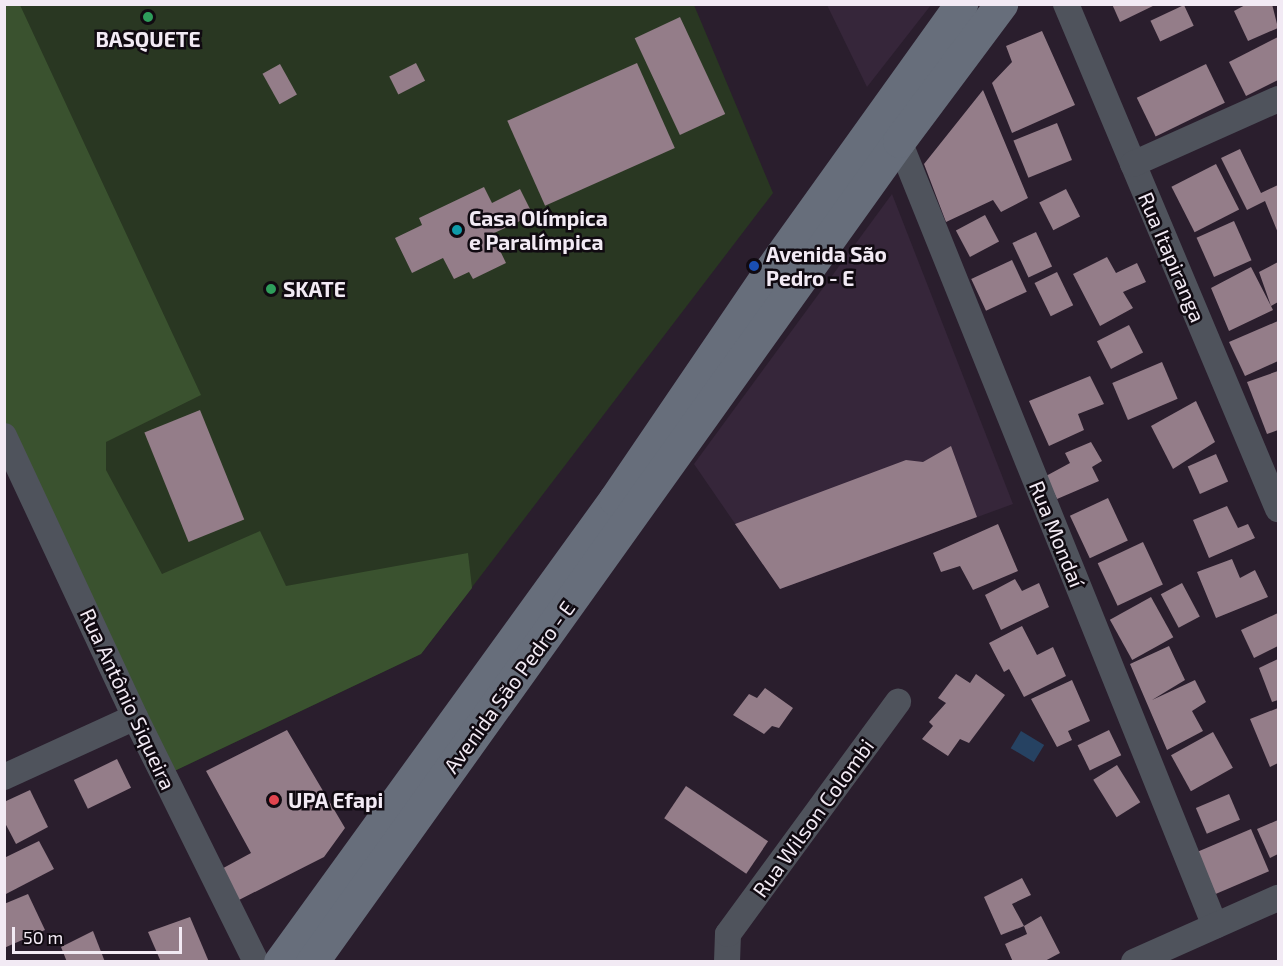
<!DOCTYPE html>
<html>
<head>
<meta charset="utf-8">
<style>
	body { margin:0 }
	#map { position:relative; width:1283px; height:966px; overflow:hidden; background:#2a1e2d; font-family:"Exo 2",sans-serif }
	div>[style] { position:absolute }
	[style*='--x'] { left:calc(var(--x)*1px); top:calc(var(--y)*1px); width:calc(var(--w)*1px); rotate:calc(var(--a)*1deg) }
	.built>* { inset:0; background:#36263a }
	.green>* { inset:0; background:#293722 }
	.forest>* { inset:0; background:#3a522f }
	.water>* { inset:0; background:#264262; transform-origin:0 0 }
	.building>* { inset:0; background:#947d89; transform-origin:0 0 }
	.street>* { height:26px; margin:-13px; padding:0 13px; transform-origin:13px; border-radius:13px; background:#4f535c }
	.secondary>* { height:33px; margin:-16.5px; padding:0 16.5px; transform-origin:16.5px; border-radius:16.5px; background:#676e7b }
	.dots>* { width:16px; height:16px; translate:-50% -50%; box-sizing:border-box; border:3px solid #100a11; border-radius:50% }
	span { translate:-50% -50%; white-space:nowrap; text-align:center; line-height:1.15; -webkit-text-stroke:5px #100a11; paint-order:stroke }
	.poi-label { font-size:21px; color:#f2eaf4; font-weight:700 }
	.left { translate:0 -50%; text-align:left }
	.street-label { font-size:21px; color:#f2eaf4 }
	.frame { position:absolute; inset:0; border:6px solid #f2eaf4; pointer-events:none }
	.scale { position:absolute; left:12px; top:927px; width:170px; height:27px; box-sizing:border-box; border:3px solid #f2eaf4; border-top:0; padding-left:8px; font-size:18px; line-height:21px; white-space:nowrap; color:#f2eaf4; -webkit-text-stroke:4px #100a11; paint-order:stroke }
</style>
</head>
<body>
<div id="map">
	<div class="built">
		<i style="clip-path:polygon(827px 5px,931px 5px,867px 87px)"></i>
		<i style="clip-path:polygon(892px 194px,1013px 504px,780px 589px,694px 464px)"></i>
	</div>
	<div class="green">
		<i style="clip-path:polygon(4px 5px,694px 5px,773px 193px,421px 654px,168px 774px)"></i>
	</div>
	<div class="forest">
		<i style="clip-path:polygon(4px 5px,20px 5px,201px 395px,106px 442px,106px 470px,162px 574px,260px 531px,286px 586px,468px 553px,472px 588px,421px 654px,168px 774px,5px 425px)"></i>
	</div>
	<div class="water">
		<i style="left:1021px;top:731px;width:27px;height:20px;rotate:31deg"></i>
	</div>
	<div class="building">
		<i style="clip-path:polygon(1112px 4px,1157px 4px,1120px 22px)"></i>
		<i style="clip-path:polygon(1247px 4px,1272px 4px,1278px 28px,1248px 41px,1234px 11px)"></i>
		<i style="left:1184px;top:5px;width:23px;height:37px;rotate:65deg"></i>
		<i style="left:680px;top:17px;width:107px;height:50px;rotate:65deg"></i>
		<i style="clip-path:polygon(1042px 31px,1075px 105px,1012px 133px,992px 83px,1012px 62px,1006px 46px)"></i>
		<i style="clip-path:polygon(1278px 37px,1278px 80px,1246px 96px,1229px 62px)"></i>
		<i style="left:416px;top:63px;width:20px;height:30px;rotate:63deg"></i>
		<i style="left:637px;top:63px;width:93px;height:142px;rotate:66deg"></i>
		<i style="left:280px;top:64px;width:35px;height:20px;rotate:61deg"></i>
		<i style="left:1206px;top:64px;width:43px;height:77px;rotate:64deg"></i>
		<i style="clip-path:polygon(983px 90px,1028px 198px,1001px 212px,993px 200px,946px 222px,924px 164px)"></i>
		<i style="left:1057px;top:123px;width:40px;height:47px;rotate:68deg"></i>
		<i style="clip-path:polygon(1240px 149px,1261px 193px,1278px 185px,1278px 233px,1265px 201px,1247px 210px,1221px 158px)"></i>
		<i style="left:1216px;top:164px;width:51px;height:50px;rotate:63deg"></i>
		<i style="clip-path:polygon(484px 187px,492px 203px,520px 189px,533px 215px,492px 234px,506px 263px,473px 279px,469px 272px,454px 279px,443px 258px,412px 273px,395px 238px,422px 225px,419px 218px)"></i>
		<i style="left:1066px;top:189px;width:31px;height:30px;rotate:63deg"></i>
		<i style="left:985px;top:215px;width:30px;height:33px;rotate:62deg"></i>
		<i style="left:1234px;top:221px;width:43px;height:41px;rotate:66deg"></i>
		<i style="left:1036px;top:232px;width:38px;height:26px;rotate:65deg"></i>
		<i style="clip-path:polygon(1107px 257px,1116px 273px,1137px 263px,1146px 282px,1123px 292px,1133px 308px,1100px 326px,1073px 274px)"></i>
		<i style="left:1012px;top:260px;width:35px;height:45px;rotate:65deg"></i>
		<i style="clip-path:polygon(1278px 262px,1278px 302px,1271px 306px,1273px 310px,1229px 331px,1211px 288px,1251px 267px,1271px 306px,1259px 272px)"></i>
		<i style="left:1057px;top:272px;width:37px;height:25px;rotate:64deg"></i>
		<i style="clip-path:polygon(1278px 321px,1278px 361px,1245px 376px,1229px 342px)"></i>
		<i style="left:1129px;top:325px;width:31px;height:36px;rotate:63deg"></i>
		<i style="left:1162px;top:362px;width:40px;height:54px;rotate:67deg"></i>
		<i style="clip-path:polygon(1278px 371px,1278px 430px,1267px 434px,1247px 382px)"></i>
		<i style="clip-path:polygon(1090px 376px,1104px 404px,1078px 414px,1084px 430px,1049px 446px,1029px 401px)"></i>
		<i style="clip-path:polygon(1196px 401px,1215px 442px,1173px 469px,1151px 426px)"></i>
		<i style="left:200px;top:410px;width:118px;height:60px;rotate:68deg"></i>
		<i style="clip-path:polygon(1091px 442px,1102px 461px,1092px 467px,1099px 481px,1057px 499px,1046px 476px,1070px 463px,1065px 453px)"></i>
		<i style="clip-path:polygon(951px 446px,977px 517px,780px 589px,735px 524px,906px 460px,923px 462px)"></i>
		<i style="left:1216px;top:454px;width:30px;height:31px;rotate:66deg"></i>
		<i style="left:1108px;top:498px;width:47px;height:42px;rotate:65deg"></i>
		<i style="clip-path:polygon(1227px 506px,1238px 528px,1248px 524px,1255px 538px,1209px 558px,1193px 520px)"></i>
		<i style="clip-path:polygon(998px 524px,1018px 571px,973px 590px,960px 566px,941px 572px,933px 553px)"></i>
		<i style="left:1143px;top:542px;width:47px;height:50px;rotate:65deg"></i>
		<i style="clip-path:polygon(1232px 559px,1240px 578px,1255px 570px,1268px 597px,1216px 618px,1197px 572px)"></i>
		<i style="clip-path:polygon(1015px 579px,1022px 591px,1039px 583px,1049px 607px,1001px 630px,985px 595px)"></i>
		<i style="left:1182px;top:583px;width:38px;height:24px;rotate:62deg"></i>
		<i style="left:1151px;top:597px;width:46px;height:47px;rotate:61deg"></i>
		<i style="clip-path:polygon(1278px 613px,1278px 646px,1254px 658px,1241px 630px)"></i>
		<i style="clip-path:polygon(1022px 626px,1037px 655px,1053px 647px,1066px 676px,1024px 697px,1009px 669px,1004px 672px,989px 643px)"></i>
		<i style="clip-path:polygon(1169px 646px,1185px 680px,1152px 700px,1195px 680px,1206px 702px,1192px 711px,1203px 731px,1167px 750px,1130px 664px)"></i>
		<i style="clip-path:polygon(1278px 659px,1278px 700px,1272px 702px,1259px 668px)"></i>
		<i style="clip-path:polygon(956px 674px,970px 683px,976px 674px,1005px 695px,969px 743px,960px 739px,948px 756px,922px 739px,933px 726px,929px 722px,946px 703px,938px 698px)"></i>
		<i style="clip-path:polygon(1072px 680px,1090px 721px,1068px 731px,1072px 740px,1057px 747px,1031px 699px)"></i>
		<i style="clip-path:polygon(765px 688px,793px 708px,779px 728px,772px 726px,764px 734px,733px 715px,749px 694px,757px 698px)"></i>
		<i style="clip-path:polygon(1278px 708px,1278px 763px,1270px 767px,1250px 719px)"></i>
		<i style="clip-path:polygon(287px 730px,345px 828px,324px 857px,233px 903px,216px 872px,251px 853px,206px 771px)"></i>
		<i style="left:1109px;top:730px;width:28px;height:35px;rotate:64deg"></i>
		<i style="left:1213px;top:732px;width:41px;height:48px;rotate:61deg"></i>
		<i style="left:117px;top:759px;width:32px;height:48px;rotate:64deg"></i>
		<i style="left:1117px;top:765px;width:44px;height:28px;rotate:58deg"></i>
		<i style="left:686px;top:786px;width:99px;height:39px;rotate:34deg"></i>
		<i style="clip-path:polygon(30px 790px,48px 827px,16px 844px,4px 821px,4px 802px)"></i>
		<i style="left:1229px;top:794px;width:28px;height:36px;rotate:67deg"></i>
		<i style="clip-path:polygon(1278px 820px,1278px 854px,1270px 858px,1257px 829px)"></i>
		<i style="left:1251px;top:829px;width:46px;height:58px;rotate:67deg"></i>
		<i style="clip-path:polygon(39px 841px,54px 869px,4px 895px,4px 858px)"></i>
		<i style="clip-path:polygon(1022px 878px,1031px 895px,1012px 904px,1024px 926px,1001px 935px,984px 897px)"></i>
		<i style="clip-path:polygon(28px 894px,45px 930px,4px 948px,4px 904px)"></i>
		<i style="clip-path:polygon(1041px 916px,1060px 953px,1043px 962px,1013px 962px,1005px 944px,1027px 934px,1024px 926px)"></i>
		<i style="clip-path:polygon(190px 917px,209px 962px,161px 962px,148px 932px)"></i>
		<i style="clip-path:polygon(93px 931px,105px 962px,67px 962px,61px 947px)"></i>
	</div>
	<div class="street">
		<i style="--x:1066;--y:4;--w:548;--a:67.23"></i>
		<i style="--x:899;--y:141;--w:846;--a:68.07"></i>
		<i style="--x:1133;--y:164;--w:159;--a:-24.1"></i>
		<i style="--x:4;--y:436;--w:310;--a:65"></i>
		<i style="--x:135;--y:717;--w:273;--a:63.7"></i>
		<i style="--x:4;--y:777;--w:144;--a:-24.6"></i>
		<i style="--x:727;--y:962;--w:28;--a:-88"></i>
		<i style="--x:728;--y:934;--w:288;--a:-53.8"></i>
		<i style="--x:1134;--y:962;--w:158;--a:-24"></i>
	</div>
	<div class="secondary">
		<i style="--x:280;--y:962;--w:571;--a:-54.11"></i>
		<i style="--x:615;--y:499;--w:279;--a:-55.8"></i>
		<i style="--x:772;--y:268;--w:325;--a:-54.4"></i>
		<i style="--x:312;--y:962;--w:1009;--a:-54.44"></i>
		<i style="--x:899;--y:141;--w:171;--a:-53.3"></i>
	</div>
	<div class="dots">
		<i style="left:148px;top:17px;background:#2e9e5b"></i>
		<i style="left:457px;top:230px;background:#0f9aa8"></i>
		<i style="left:754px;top:266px;background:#1a4fb4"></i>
		<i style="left:271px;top:289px;background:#2e9e5b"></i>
		<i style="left:274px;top:800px;background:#e0444e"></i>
	</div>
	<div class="poi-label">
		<span style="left:148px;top:39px">BASQUETE</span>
		<span class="left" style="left:469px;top:230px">Casa Olímpica<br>e Paralímpica</span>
		<span class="left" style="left:766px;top:266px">Avenida São<br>Pedro - E</span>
		<span class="left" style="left:283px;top:289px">SKATE</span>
		<span class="left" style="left:288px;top:800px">UPA Efapi</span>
	</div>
	<div class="street-label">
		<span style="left:1172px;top:257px;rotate:67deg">Rua Itapiranga</span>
		<span style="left:1057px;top:534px;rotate:68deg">Rua Mondaí</span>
		<span style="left:509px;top:687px;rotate:-54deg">Avenida São Pedro - E</span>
		<span style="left:128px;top:699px;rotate:65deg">Rua Antônio Siqueira</span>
		<span style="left:813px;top:818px;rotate:-54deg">Rua Wilson Colombi</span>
	</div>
	<div class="frame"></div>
	<div class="scale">50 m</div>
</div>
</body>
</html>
